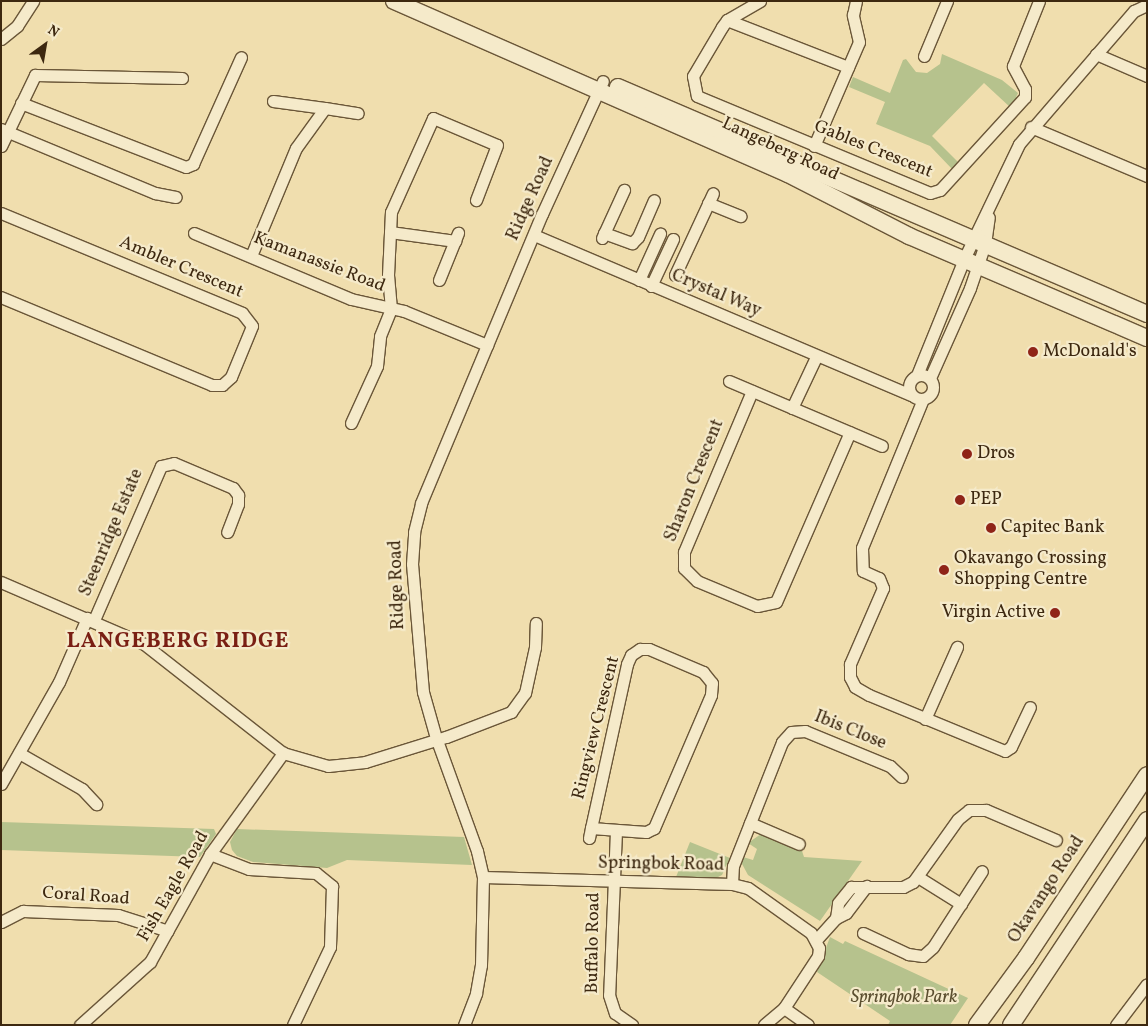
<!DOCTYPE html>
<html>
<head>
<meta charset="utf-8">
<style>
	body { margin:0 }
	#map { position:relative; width:1148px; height:1026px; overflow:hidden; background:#f0deae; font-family:Vollkorn,serif }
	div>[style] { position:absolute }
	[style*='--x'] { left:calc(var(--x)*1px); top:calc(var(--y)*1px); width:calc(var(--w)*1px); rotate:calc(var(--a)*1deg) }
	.green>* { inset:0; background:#b6c28d }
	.roads { filter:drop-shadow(1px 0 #6a5638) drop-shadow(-1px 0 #6a5638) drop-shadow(0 1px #6a5638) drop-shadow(0 -1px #6a5638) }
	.minor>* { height:11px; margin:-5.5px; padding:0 5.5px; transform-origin:5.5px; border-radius:5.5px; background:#f5eaca }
	.minor>.ring { margin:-5.5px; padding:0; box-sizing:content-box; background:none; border:11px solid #f5eaca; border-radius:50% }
	.secondary>* { height:16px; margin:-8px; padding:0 8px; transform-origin:8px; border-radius:8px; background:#f5eaca }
	.dots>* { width:14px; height:14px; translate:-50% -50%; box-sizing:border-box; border:2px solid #f5eaca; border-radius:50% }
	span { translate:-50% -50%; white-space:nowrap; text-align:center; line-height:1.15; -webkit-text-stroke:4.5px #f5eaca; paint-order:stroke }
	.street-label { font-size:18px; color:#3d2810 }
	.poi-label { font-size:18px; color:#3d2810 }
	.left { translate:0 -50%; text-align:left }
	.right { translate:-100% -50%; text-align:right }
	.park-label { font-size:18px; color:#5b4e2f; font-style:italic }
	.district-label { font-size:22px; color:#7a1f14; font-weight:700; letter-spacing:1px }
	.frame { position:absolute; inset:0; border:2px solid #3d2810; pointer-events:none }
	.north { position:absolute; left:20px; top:20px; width:50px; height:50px; -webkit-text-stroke:4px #f5eaca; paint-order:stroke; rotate:32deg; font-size:14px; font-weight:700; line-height:20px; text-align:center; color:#3d2810 }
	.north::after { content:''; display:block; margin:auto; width:18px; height:22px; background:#3d2810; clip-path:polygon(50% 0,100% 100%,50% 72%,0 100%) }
</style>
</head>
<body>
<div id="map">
	<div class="green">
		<i style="clip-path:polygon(942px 54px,1002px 80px,1018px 93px,1016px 97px,1019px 99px,1011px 108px,984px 83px,932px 136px,959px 163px,953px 170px,930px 146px,876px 124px,885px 102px,849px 87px,853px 77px,890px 93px,903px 60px,906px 59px,916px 72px,927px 73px,940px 64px)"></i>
		<i style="clip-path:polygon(1px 822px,214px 829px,216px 834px,200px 857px,1px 850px)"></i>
		<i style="clip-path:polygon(237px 829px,464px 837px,472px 865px,347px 860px,327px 868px,253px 862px,237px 856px,232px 850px,230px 842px)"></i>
		<i style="clip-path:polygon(761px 834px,802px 851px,804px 857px,862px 861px,820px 921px,748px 875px,741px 862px,743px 857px,753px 860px,757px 849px,748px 843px)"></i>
		<i style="clip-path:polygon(690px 842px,730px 858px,722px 875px,716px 878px,676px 877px)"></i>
		<i style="clip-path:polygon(830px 937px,843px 944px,845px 941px,968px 998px,950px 1025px,888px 1025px,890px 1021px,817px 972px)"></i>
	</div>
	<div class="roads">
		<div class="minor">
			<i style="--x:760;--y:1;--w:38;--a:150"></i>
			<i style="--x:727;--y:20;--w:9;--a:126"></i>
			<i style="--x:722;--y:27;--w:57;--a:120.6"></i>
			<i style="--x:693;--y:76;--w:20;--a:79"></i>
			<i style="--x:697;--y:96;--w:252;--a:22.6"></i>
			<i style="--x:930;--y:193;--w:10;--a:-17"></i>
			<i style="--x:940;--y:190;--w:126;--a:-47.6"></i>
			<i style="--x:1025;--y:97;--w:8;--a:-90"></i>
			<i style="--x:1025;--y:89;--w:26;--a:-118"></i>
			<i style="--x:1013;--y:66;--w:70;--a:-68.2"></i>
			<i style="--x:727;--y:20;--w:130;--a:21.2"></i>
			<i style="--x:1;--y:39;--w:21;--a:-39"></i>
			<i style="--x:17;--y:26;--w:30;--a:-57"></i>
			<i style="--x:1096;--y:54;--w:56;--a:23.3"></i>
			<i style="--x:924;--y:56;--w:60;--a:-67.3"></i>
			<i style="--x:273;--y:101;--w:52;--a:7.7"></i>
			<i style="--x:21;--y:103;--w:177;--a:21.2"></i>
			<i style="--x:186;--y:167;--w:8;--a:-23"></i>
			<i style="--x:193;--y:164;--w:117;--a:-65.8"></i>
			<i style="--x:1031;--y:127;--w:126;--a:22.9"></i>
			<i style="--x:1;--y:129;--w:167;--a:22.6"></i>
			<i style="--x:155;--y:193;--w:21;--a:11"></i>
			<i style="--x:1;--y:146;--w:79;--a:-64.4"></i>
			<i style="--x:35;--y:75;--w:147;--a:1.2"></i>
			<i style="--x:814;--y:146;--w:113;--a:-66.6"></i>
			<i style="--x:859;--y:42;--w:28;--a:-103"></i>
			<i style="--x:853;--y:15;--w:14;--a:-78"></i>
			<i style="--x:708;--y:203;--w:35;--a:22"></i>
			<i style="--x:1;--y:213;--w:261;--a:22.5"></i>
			<i style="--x:242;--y:313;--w:16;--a:52"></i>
			<i style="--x:252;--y:326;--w:55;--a:112.4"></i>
			<i style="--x:231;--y:377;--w:12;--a:138"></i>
			<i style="--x:222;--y:385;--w:10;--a:180"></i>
			<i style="--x:212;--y:385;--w:229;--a:-157.4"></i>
			<i style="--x:390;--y:232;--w:66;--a:7.9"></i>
			<i style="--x:194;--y:233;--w:170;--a:22.8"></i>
			<i style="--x:351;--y:299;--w:54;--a:12.8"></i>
			<i style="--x:404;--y:311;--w:90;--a:22.3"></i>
			<i style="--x:604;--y:233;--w:30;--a:20"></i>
			<i style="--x:632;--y:243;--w:8;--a:-45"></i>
			<i style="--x:638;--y:237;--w:40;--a:-66.6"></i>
			<i style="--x:534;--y:235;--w:410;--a:23"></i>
			<i style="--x:602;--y:238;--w:53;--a:-65.4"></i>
			<i style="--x:251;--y:256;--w:117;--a:-67.4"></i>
			<i style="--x:296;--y:148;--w:49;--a:-54.1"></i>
			<i style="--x:325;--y:108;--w:33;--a:9"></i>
			<i style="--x:675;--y:275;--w:90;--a:-65.1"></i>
			<i style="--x:439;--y:280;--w:51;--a:-68"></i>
			<i style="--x:639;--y:280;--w:51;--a:-65.5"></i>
			<i style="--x:651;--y:286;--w:52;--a:-64.9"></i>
			<i class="ring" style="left:909px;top:375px;width:13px;height:13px"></i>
			<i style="--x:917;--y:375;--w:125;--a:-67.9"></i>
			<i style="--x:964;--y:259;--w:127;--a:-64.4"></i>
			<i style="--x:1019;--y:144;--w:176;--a:-49.2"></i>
			<i style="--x:1134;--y:11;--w:14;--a:-25"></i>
			<i style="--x:930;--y:378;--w:98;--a:-66"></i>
			<i style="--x:970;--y:288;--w:46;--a:-71.2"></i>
			<i style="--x:985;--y:244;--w:27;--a:-82"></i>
			<i style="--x:729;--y:381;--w:166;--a:23"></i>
			<i style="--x:752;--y:391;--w:175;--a:112.9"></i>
			<i style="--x:684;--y:552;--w:16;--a:90"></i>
			<i style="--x:684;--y:568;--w:18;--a:45"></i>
			<i style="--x:697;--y:581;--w:65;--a:22.6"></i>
			<i style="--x:757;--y:606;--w:19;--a:-12"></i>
			<i style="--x:776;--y:602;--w:185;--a:-66.5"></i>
			<i style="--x:923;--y:399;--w:161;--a:112.3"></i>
			<i style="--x:862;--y:548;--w:23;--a:88"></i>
			<i style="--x:863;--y:571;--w:17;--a:24"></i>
			<i style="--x:879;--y:578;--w:11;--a:68"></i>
			<i style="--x:883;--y:588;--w:83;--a:113.5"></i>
			<i style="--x:850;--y:664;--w:13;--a:90"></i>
			<i style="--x:850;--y:677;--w:11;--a:63"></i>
			<i style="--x:855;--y:687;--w:16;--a:30"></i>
			<i style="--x:869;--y:695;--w:147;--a:22.4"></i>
			<i style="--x:1005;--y:751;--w:7;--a:-34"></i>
			<i style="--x:1011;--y:747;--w:44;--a:-64.6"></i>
			<i style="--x:792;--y:408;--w:56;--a:-64.8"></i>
			<i style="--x:351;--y:423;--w:63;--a:-65.5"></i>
			<i style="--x:377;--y:366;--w:30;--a:-84"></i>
			<i style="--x:380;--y:336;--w:29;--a:-68"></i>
			<i style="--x:391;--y:309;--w:34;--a:-95"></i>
			<i style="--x:388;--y:275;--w:63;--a:-87.3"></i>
			<i style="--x:391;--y:212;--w:103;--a:-65.9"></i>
			<i style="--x:433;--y:118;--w:69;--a:22.9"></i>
			<i style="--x:497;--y:145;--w:59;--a:110.9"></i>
			<i style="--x:1;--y:582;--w:156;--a:23.4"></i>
			<i style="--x:144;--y:644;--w:177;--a:38.1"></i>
			<i style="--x:283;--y:753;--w:47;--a:16.1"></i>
			<i style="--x:328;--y:766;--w:37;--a:-6"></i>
			<i style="--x:365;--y:762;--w:85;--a:-17.2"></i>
			<i style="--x:446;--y:737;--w:70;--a:-21"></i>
			<i style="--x:511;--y:712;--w:24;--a:-54"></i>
			<i style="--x:525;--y:693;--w:47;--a:-77.7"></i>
			<i style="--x:535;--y:647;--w:24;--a:-88"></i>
			<i style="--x:94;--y:620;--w:168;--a:-66.5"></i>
			<i style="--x:161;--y:466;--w:13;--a:-13"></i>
			<i style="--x:174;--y:463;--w:64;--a:23"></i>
			<i style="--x:233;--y:488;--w:9;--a:54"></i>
			<i style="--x:238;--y:495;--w:9;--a:90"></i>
			<i style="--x:238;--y:504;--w:30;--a:111"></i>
			<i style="--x:925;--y:719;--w:79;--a:-66"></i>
			<i style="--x:19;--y:753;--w:73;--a:29.7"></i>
			<i style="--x:82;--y:789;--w:21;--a:47"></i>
			<i style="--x:1;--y:784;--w:117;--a:-60.4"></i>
			<i style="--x:59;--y:682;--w:70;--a:-66.4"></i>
			<i style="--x:750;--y:823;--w:53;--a:23.2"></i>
			<i style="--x:616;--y:831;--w:164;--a:92.4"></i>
			<i style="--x:609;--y:995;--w:19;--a:72"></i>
			<i style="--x:615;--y:1013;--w:21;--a:35"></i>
			<i style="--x:589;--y:838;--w:10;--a:-79"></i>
			<i style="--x:591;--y:828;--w:168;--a:-77.6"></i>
			<i style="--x:627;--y:664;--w:10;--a:-66"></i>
			<i style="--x:631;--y:655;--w:11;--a:-34"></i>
			<i style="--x:640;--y:649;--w:9;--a:0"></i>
			<i style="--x:649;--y:649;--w:59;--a:23.1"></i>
			<i style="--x:703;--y:672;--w:14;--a:51"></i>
			<i style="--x:712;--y:683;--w:12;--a:95"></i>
			<i style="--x:711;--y:695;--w:145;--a:113.2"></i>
			<i style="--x:654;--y:828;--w:9;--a:153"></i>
			<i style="--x:646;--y:832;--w:55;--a:-175.8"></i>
			<i style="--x:210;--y:854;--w:42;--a:21"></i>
			<i style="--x:249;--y:869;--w:67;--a:3.4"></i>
			<i style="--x:316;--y:873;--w:21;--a:39"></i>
			<i style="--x:332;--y:886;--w:61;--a:91.9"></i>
			<i style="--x:330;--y:947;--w:86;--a:115.4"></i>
			<i style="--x:483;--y:877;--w:249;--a:1.6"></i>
			<i style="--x:732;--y:884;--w:16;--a:14"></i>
			<i style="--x:748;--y:888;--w:77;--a:35.5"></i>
			<i style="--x:811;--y:933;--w:17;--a:62"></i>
			<i style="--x:819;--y:948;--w:8;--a:97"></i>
			<i style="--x:818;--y:956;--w:62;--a:123.2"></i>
			<i style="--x:784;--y:1008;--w:26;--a:140"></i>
			<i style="--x:918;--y:877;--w:51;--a:32.1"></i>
			<i style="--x:732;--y:884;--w:18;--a:-87"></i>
			<i style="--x:733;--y:866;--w:133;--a:-68.4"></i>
			<i style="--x:782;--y:742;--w:13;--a:-48"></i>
			<i style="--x:791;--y:732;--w:14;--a:-4"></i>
			<i style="--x:805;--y:731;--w:92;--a:22.4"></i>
			<i style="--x:890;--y:766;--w:16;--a:43"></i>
			<i style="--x:836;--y:918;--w:15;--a:-82"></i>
			<i style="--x:838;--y:903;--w:21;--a:-51"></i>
			<i style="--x:851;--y:887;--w:52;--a:0"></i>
			<i style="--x:903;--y:887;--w:11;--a:-27"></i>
			<i style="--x:913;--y:882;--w:77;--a:-54.5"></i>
			<i style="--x:958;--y:819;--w:14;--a:-39"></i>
			<i style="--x:969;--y:810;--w:17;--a:0"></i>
			<i style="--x:986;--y:810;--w:76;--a:23.2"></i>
			<i style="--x:1;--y:922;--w:25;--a:-27"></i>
			<i style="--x:23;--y:911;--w:95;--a:2.4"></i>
			<i style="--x:118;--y:915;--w:52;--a:17.7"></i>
			<i style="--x:863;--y:933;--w:50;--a:25"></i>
			<i style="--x:908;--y:954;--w:15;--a:8"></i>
			<i style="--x:923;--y:956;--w:13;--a:-42"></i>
			<i style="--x:933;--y:947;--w:90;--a:-57.2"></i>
			<i style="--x:816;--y:940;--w:30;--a:-48"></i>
			<i style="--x:836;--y:918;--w:11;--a:-27"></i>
			<i style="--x:846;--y:913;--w:34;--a:-53"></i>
			<i style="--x:784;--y:1008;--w:29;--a:35"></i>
			<i style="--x:80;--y:1025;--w:94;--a:-42"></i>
			<i style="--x:150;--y:962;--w:124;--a:-60.9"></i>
			<i style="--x:210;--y:854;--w:125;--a:-54.1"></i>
			<i style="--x:464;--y:1025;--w:34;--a:-69"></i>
			<i style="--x:476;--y:993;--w:28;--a:-80"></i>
			<i style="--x:481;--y:965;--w:88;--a:-88.7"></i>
			<i style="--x:483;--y:877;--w:27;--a:-103"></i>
			<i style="--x:477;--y:851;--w:120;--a:-109.9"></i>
			<i style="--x:436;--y:738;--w:48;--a:-105.8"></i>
			<i style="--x:423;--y:692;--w:128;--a:-94.9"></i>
			<i style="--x:412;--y:564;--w:32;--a:-86"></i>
			<i style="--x:414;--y:532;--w:30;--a:-76"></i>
			<i style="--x:421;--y:503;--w:313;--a:-67.3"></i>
			<i style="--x:542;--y:214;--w:146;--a:-65.4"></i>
			<i style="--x:1116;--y:1025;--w:51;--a:-52.9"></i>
		</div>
		<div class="secondary">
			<i style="--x:394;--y:1;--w:430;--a:23.7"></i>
			<i style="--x:788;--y:174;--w:136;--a:27.1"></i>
			<i style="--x:909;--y:236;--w:259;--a:23.2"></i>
			<i style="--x:618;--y:87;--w:576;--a:23.22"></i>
			<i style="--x:977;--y:1025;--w:83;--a:-53.8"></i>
			<i style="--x:1026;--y:958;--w:219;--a:-56.5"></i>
			<i style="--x:1011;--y:1025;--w:246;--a:-56.4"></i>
		</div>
	</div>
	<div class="dots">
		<i style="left:1033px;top:352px;background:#8f2418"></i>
		<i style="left:967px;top:454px;background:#8f2418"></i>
		<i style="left:960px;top:500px;background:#8f2418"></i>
		<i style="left:991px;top:528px;background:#8f2418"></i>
		<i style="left:944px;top:570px;background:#8f2418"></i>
		<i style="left:1055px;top:613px;background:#8f2418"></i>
	</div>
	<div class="street-label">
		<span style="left:780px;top:150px;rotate:25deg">Langeberg Road</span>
		<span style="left:873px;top:150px;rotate:22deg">Gables Crescent</span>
		<span style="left:531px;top:199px;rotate:-66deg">Ridge Road</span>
		<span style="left:319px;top:263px;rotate:21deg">Kamanassie Road</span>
		<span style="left:181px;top:268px;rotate:23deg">Ambler Crescent</span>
		<span style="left:716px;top:294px;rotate:23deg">Crystal Way</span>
		<span style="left:695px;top:481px;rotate:-68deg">Sharon Crescent</span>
		<span style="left:112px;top:533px;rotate:-67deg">Steenridge Estate</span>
		<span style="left:398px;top:585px;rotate:-92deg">Ridge Road</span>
		<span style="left:597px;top:728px;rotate:-76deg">Ringview Crescent</span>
		<span style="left:850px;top:731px;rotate:22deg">Ibis Close</span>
		<span style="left:661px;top:865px;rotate:1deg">Springbok Road</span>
		<span style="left:174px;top:887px;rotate:-60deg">Fish Eagle Road</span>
		<span style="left:1047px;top:890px;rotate:-57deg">Okavango Road</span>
		<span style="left:86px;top:897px;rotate:4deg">Coral Road</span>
		<span style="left:594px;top:943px;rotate:-89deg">Buffalo Road</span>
	</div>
	<div class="poi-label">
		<span class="left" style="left:1043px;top:352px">McDonald's</span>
		<span class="left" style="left:977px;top:454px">Dros</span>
		<span class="left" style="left:970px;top:500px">PEP</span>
		<span class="left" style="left:1001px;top:528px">Capitec Bank</span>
		<span class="left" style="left:954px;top:570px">Okavango Crossing<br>Shopping Centre</span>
		<span class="right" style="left:1045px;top:613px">Virgin Active</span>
	</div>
	<div class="park-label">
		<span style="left:904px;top:998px">Springbok Park</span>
	</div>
	<div class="district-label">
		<span style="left:178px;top:642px">LANGEBERG RIDGE</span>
	</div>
	<div class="frame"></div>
	<div class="north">N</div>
</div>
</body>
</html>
